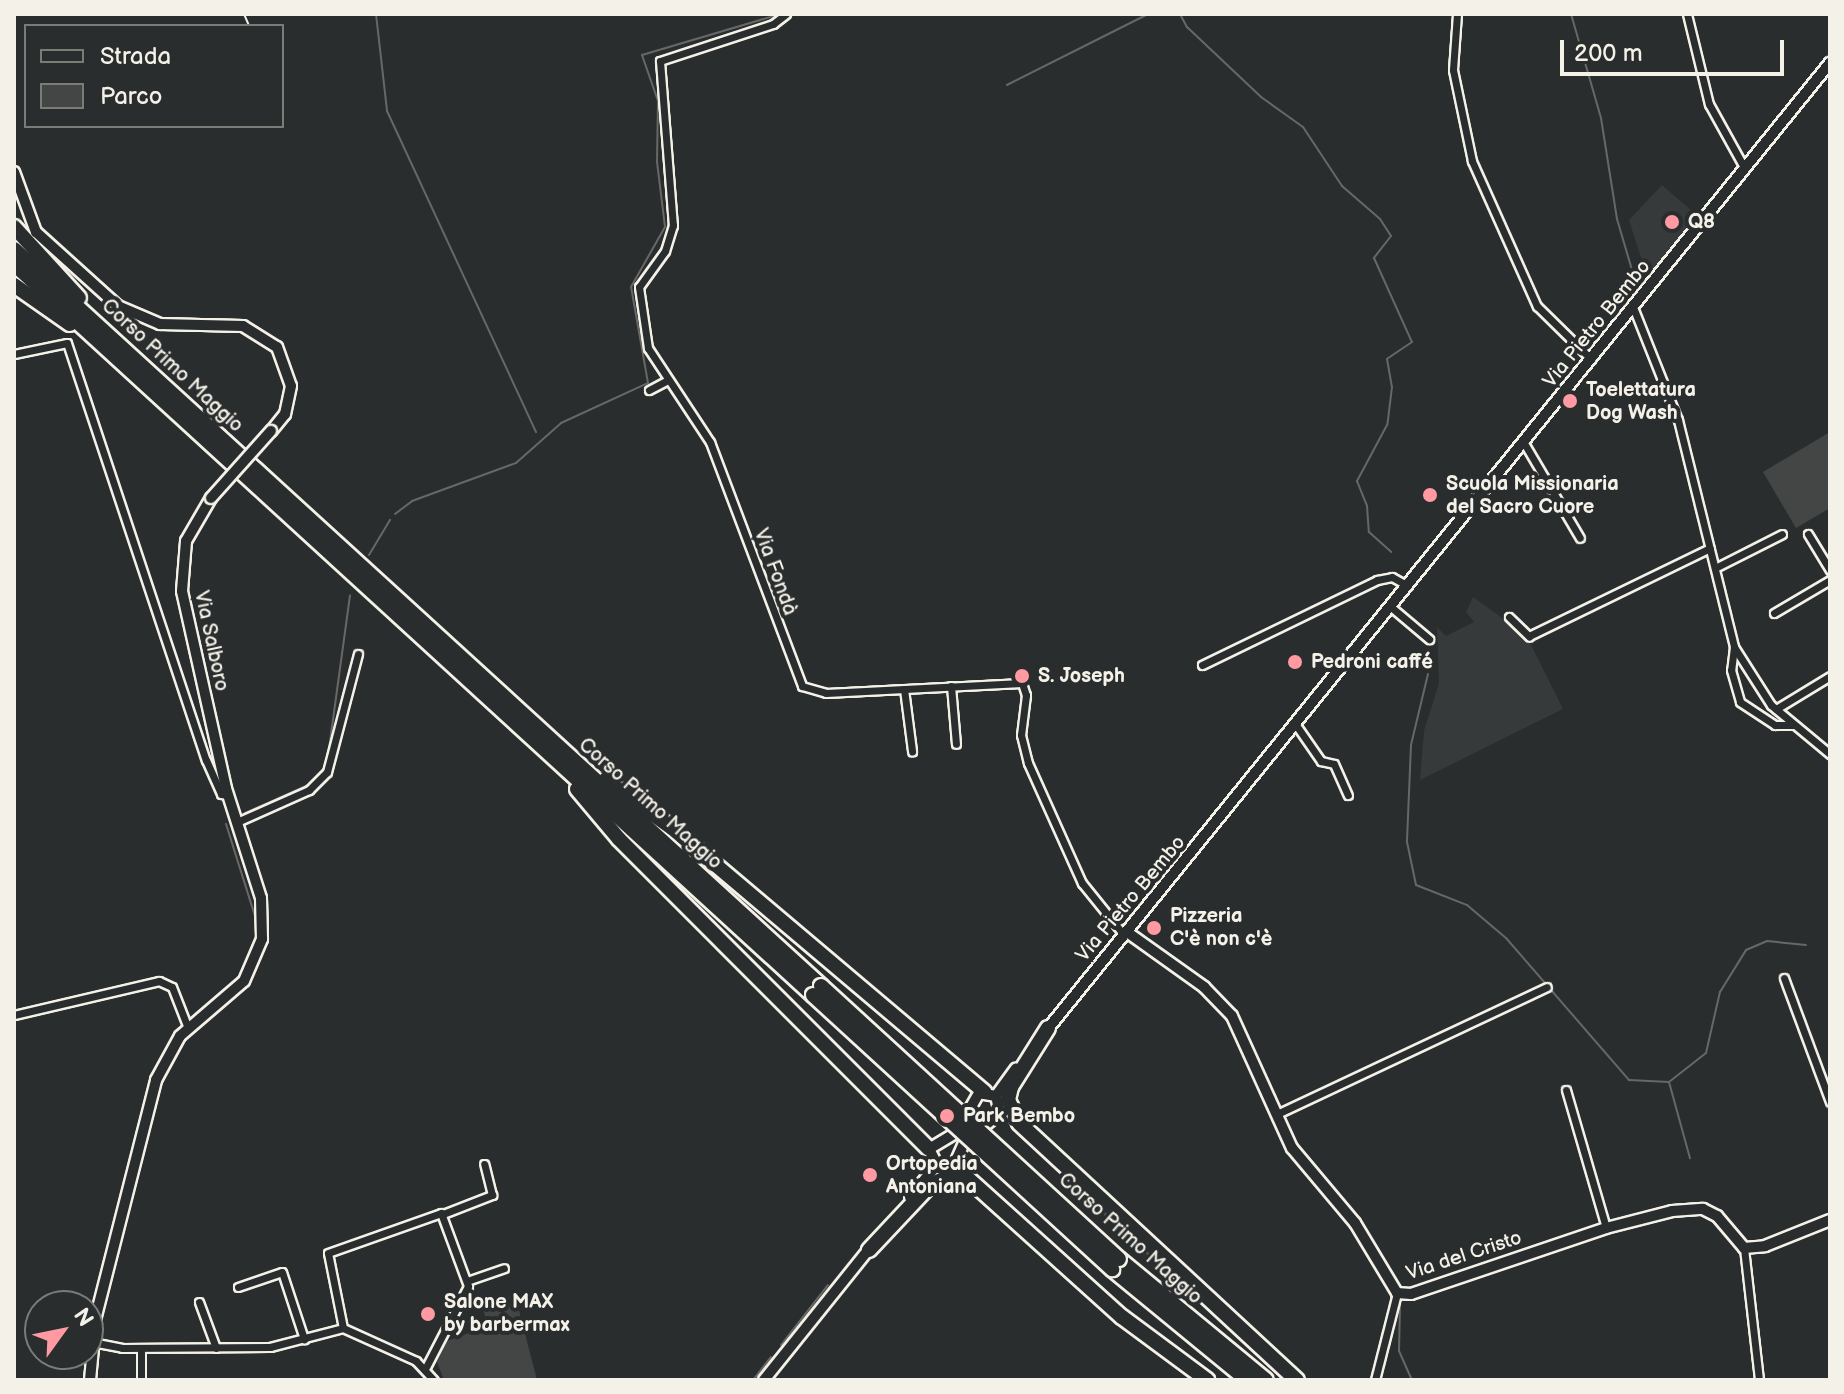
<!DOCTYPE html>
<html>
<head>
<meta charset="utf-8">
<style>
	body { margin:0 }
	#map { position:relative; width:1844px; height:1394px; overflow:hidden; background:#2a2d2e; font-family:"Balsamiq Sans",sans-serif }
	div>[style] { position:absolute }
	[style*='--x'] { left:calc(var(--x)*1px); top:calc(var(--y)*1px); width:calc(var(--w)*1px); rotate:calc(var(--a)*1deg) }
	.built>* { inset:0; background:#373a3a }
	.green>* { inset:0; background:#444645 }
	.stream>* { height:2px; margin:-1px; padding:0 1px; transform-origin:1px; border-radius:1px; background:#676866 }
	.roads { filter:drop-shadow(2px 0 #f4f1e8) drop-shadow(-2px 0 #f4f1e8) drop-shadow(0 2px #f4f1e8) drop-shadow(0 -2px #f4f1e8) }
	.street>* { height:7px; margin:-3.5px; padding:0 3.5px; transform-origin:3.5px; border-radius:3.5px; background:#2a2d2e }
	.secondary>* { height:10px; margin:-5px; padding:0 5px; transform-origin:5px; border-radius:5px; background:#2a2d2e }
	.highway>* { height:14px; margin:-7px; padding:0 7px; transform-origin:7px; border-radius:7px; background:#2a2d2e }
	.tram>* { height:2px; margin:-1px; padding:0 1px; transform-origin:1px; border-radius:1px; background:#f4f1e8 }
	.bridges { filter:drop-shadow(2px 0 #f4f1e8) drop-shadow(-2px 0 #f4f1e8) drop-shadow(0 2px #f4f1e8) drop-shadow(0 -2px #f4f1e8) }
	.secondary-bridge>* { height:10px; margin:-5px; padding:0 5px; transform-origin:5px; border-radius:5px; background:#2a2d2e }
	.highway-bridge>* { height:14px; margin:-7px; padding:0 7px; transform-origin:7px; border-radius:7px; background:#2a2d2e }
	.dots>* { width:22px; height:22px; translate:-50% -50%; box-sizing:border-box; border:4px solid #2a2d2e; border-radius:50% }
	span { translate:-50% -50%; white-space:nowrap; text-align:center; line-height:1.15; -webkit-text-stroke:8px #2a2d2e; paint-order:stroke }
	.poi-label { font-size:20px; color:#f4f1e8; font-weight:700 }
	.left { translate:0 -50%; text-align:left }
	.street-label { font-size:20px; color:#f4f1e8 }
	.frame { position:absolute; inset:0; border:16px solid #f4f1e8; pointer-events:none }
	.legend { position:absolute; left:24px; top:24px; width:260px; height:104px; box-sizing:border-box; background:#2a2d2e; border:2px solid #7b7b78; margin:0; padding:10px 14px; list-style:none; font-size:24px; color:#f4f1e8 }
	.legend li { display:flex; align-items:center; gap:16px; height:40px }
	.legend b { width:40px; border:2px solid #7b7b78 }
	.north { position:absolute; left:24px; top:1290px; width:80px; height:80px; box-sizing:border-box; background:#2a2d2e; border:2px solid #7b7b78; border-radius:50%; rotate:57deg; font-size:22px; font-weight:700; line-height:32px; text-align:center; color:#f4f1e8 }
	.north::after { content:''; display:block; margin:auto; width:28px; height:36px; background:#ff9aa2; clip-path:polygon(50% 0,100% 100%,50% 72%,0 100%) }
	.scale { position:absolute; left:1560px; top:40px; width:224px; height:36px; box-sizing:border-box; border:4px solid #f4f1e8; border-top:0; padding-left:10px; font-size:24px; line-height:28px; white-space:nowrap; color:#f4f1e8; -webkit-text-stroke:6px #2a2d2e; paint-order:stroke }
</style>
</head>
<body>
<div id="map">
	<div class="built">
		<i style="clip-path:polygon(1662px 185px,1698px 216px,1647px 277px,1629px 220px)"></i>
		<i style="clip-path:polygon(1473px 597px,1526px 635px,1563px 709px,1420px 780px,1424px 731px,1439px 683px,1437px 627px,1446px 636px,1474px 622px,1466px 612px)"></i>
	</div>
	<div class="green">
		<i style="clip-path:polygon(1830px 432px,1830px 508px,1796px 528px,1763px 472px)"></i>
		<i style="clip-path:polygon(515px 1295px,537px 1380px,444px 1380px,437px 1362px,447px 1341px,488px 1326px,482px 1306px)"></i>
	</div>
	<div class="stream">
		<i style="--x:376;--y:14;--w:98;--a:83.5"></i>
		<i style="--x:387;--y:111;--w:354;--a:65.1"></i>
		<i style="--x:1180;--y:14;--w:15;--a:62"></i>
		<i style="--x:1187;--y:27;--w:102;--a:43.4"></i>
		<i style="--x:1261;--y:97;--w:52;--a:35.5"></i>
		<i style="--x:1303;--y:127;--w:71;--a:56.5"></i>
		<i style="--x:1342;--y:186;--w:50;--a:41"></i>
		<i style="--x:1380;--y:219;--w:20;--a:57"></i>
		<i style="--x:1391;--y:236;--w:28;--a:128"></i>
		<i style="--x:1374;--y:258;--w:92;--a:65.7"></i>
		<i style="--x:1412;--y:342;--w:30;--a:146"></i>
		<i style="--x:1387;--y:359;--w:28;--a:80"></i>
		<i style="--x:1392;--y:387;--w:38;--a:97"></i>
		<i style="--x:1387;--y:425;--w:64;--a:118.2"></i>
		<i style="--x:1357;--y:481;--w:27;--a:68"></i>
		<i style="--x:1367;--y:506;--w:26;--a:86"></i>
		<i style="--x:1369;--y:532;--w:30;--a:42"></i>
		<i style="--x:1571;--y:14;--w:108;--a:73.9"></i>
		<i style="--x:1601;--y:118;--w:102;--a:81"></i>
		<i style="--x:1617;--y:219;--w:64;--a:73.6"></i>
		<i style="--x:1007;--y:85;--w:158;--a:-26.7"></i>
		<i style="--x:395;--y:514;--w:21;--a:-37"></i>
		<i style="--x:412;--y:501;--w:111;--a:-20.1"></i>
		<i style="--x:516;--y:463;--w:60;--a:-41.6"></i>
		<i style="--x:561;--y:423;--w:96;--a:-24.7"></i>
		<i style="--x:648;--y:383;--w:97;--a:-100"></i>
		<i style="--x:631;--y:287;--w:69;--a:-60.5"></i>
		<i style="--x:665;--y:227;--w:65;--a:-97"></i>
		<i style="--x:657;--y:162;--w:61;--a:-89.1"></i>
		<i style="--x:658;--y:101;--w:49;--a:-109.2"></i>
		<i style="--x:642;--y:55;--w:144;--a:-16.5"></i>
		<i style="--x:369;--y:555;--w:41;--a:-59"></i>
		<i style="--x:1428;--y:674;--w:73;--a:103.5"></i>
		<i style="--x:1411;--y:745;--w:97;--a:92.4"></i>
		<i style="--x:1407;--y:842;--w:44;--a:78.2"></i>
		<i style="--x:1416;--y:885;--w:55;--a:21.4"></i>
		<i style="--x:1467;--y:905;--w:51;--a:40.2"></i>
		<i style="--x:1506;--y:938;--w:188;--a:49.1"></i>
		<i style="--x:1629;--y:1080;--w:40;--a:2.9"></i>
		<i style="--x:1669;--y:1082;--w:79;--a:74.6"></i>
		<i style="--x:328;--y:756;--w:162;--a:-82.2"></i>
		<i style="--x:245;--y:813;--w:71;--a:-24"></i>
		<i style="--x:226;--y:824;--w:100;--a:72.5"></i>
		<i style="--x:1669;--y:1082;--w:47;--a:-38.1"></i>
		<i style="--x:1706;--y:1053;--w:63;--a:-77.1"></i>
		<i style="--x:1720;--y:992;--w:49;--a:-58.2"></i>
		<i style="--x:1746;--y:950;--w:23;--a:-23"></i>
		<i style="--x:1767;--y:941;--w:39;--a:6"></i>
		<i style="--x:1400;--y:1304;--w:47;--a:91.2"></i>
		<i style="--x:1399;--y:1351;--w:32;--a:66"></i>
		<i style="--x:781;--y:1345;--w:76;--a:-51.9"></i>
		<i style="--x:753;--y:1380;--w:29;--a:-52"></i>
	</div>
	<div class="roads">
		<div class="street">
			<i style="--x:786;--y:14;--w:16;--a:142"></i>
			<i style="--x:773;--y:24;--w:119;--a:161.9"></i>
			<i style="--x:660;--y:61;--w:165;--a:85.5"></i>
			<i style="--x:673;--y:225;--w:27;--a:107"></i>
			<i style="--x:665;--y:251;--w:44;--a:125.8"></i>
			<i style="--x:639;--y:287;--w:62;--a:81.6"></i>
			<i style="--x:648;--y:348;--w:113;--a:56.6"></i>
			<i style="--x:710;--y:442;--w:261;--a:69.3"></i>
			<i style="--x:802;--y:686;--w:25;--a:16"></i>
			<i style="--x:826;--y:693;--w:196;--a:-2.9"></i>
			<i style="--x:1022;--y:683;--w:13;--a:72"></i>
			<i style="--x:1026;--y:695;--w:40;--a:97.1"></i>
			<i style="--x:1021;--y:735;--w:29;--a:76"></i>
			<i style="--x:1028;--y:763;--w:132;--a:65.8"></i>
			<i style="--x:1082;--y:883;--w:67;--a:51.1"></i>
			<i style="--x:1457;--y:14;--w:56;--a:94.1"></i>
			<i style="--x:1453;--y:70;--w:93;--a:78.2"></i>
			<i style="--x:1472;--y:161;--w:159;--a:65.9"></i>
			<i style="--x:1537;--y:306;--w:76;--a:44.5"></i>
			<i style="--x:1687;--y:14;--w:93;--a:76.3"></i>
			<i style="--x:1709;--y:104;--w:74;--a:61"></i>
			<i style="--x:1633;--y:307;--w:122;--a:68.3"></i>
			<i style="--x:1678;--y:420;--w:234;--a:76.1"></i>
			<i style="--x:1734;--y:647;--w:69;--a:57.5"></i>
			<i style="--x:1771;--y:705;--w:77;--a:39.7"></i>
			<i style="--x:14;--y:354;--w:54;--a:-11.7"></i>
			<i style="--x:67;--y:343;--w:440;--a:71.6"></i>
			<i style="--x:206;--y:760;--w:37;--a:66"></i>
			<i style="--x:221;--y:794;--w:7;--a:8"></i>
			<i style="--x:649;--y:390;--w:19;--a:-28"></i>
			<i style="--x:1524;--y:443;--w:110;--a:59.5"></i>
			<i style="--x:1808;--y:534;--w:42;--a:58.6"></i>
			<i style="--x:1715;--y:568;--w:75;--a:-26.9"></i>
			<i style="--x:1391;--y:607;--w:50;--a:40.1"></i>
			<i style="--x:1774;--y:613;--w:65;--a:-30.5"></i>
			<i style="--x:1509;--y:617;--w:28;--a:44"></i>
			<i style="--x:1529;--y:636;--w:201;--a:-25.9"></i>
			<i style="--x:1734;--y:647;--w:23;--a:97"></i>
			<i style="--x:1731;--y:670;--w:33;--a:74"></i>
			<i style="--x:1740;--y:702;--w:42;--a:33.3"></i>
			<i style="--x:1775;--y:725;--w:18;--a:0"></i>
			<i style="--x:1202;--y:665;--w:195;--a:-25.9"></i>
			<i style="--x:1377;--y:580;--w:15;--a:-11"></i>
			<i style="--x:1392;--y:577;--w:18;--a:29"></i>
			<i style="--x:951;--y:686;--w:58;--a:85.1"></i>
			<i style="--x:904;--y:689;--w:63;--a:82.6"></i>
			<i style="--x:1776;--y:709;--w:63;--a:-31.4"></i>
			<i style="--x:1296;--y:725;--w:44;--a:55.2"></i>
			<i style="--x:1321;--y:761;--w:13;--a:13"></i>
			<i style="--x:1334;--y:764;--w:34;--a:66"></i>
			<i style="--x:237;--y:822;--w:79;--a:-24"></i>
			<i style="--x:309;--y:790;--w:25;--a:-45"></i>
			<i style="--x:327;--y:772;--w:122;--a:-75.3"></i>
			<i style="--x:1784;--y:978;--w:132;--a:69.6"></i>
			<i style="--x:14;--y:1015;--w:149;--a:-13.2"></i>
			<i style="--x:159;--y:981;--w:14;--a:25"></i>
			<i style="--x:172;--y:987;--w:44;--a:68.7"></i>
			<i style="--x:1566;--y:1090;--w:144;--a:73.8"></i>
			<i style="--x:1277;--y:1114;--w:298;--a:-25.2"></i>
			<i style="--x:443;--y:1214;--w:53;--a:-21.2"></i>
			<i style="--x:492;--y:1195;--w:32;--a:-104"></i>
			<i style="--x:1744;--y:1248;--w:133;--a:83.5"></i>
			<i style="--x:467;--y:1281;--w:39;--a:-19"></i>
			<i style="--x:238;--y:1287;--w:46;--a:-18.8"></i>
			<i style="--x:282;--y:1272;--w:71;--a:71.8"></i>
			<i style="--x:199;--y:1302;--w:49;--a:69.7"></i>
			<i style="--x:343;--y:1328;--w:76;--a:-101.3"></i>
			<i style="--x:328;--y:1253;--w:120;--a:-19.5"></i>
			<i style="--x:441;--y:1213;--w:78;--a:69.7"></i>
			<i style="--x:468;--y:1286;--w:91;--a:117.4"></i>
			<i style="--x:92;--y:1342;--w:31;--a:11"></i>
			<i style="--x:122;--y:1348;--w:148;--a:-0.4"></i>
			<i style="--x:270;--y:1347;--w:75;--a:-14.6"></i>
			<i style="--x:343;--y:1328;--w:80;--a:24.3"></i>
			<i style="--x:416;--y:1361;--w:26;--a:47"></i>
			<i style="--x:141;--y:1380;--w:32;--a:-90"></i>
			<i style="--x:1375;--y:1380;--w:90;--a:-75.8"></i>
		</div>
		<div class="secondary">
			<i style="--x:14;--y:172;--w:64;--a:69.9"></i>
			<i style="--x:36;--y:232;--w:110;--a:42.1"></i>
			<i style="--x:118;--y:306;--w:46;--a:23.2"></i>
			<i style="--x:160;--y:324;--w:83;--a:1.4"></i>
			<i style="--x:243;--y:326;--w:40;--a:32"></i>
			<i style="--x:277;--y:347;--w:41;--a:70.3"></i>
			<i style="--x:291;--y:386;--w:29;--a:102"></i>
			<i style="--x:285;--y:414;--w:22;--a:129"></i>
			<i style="--x:1127;--y:932;--w:95;--a:35.5"></i>
			<i style="--x:1204;--y:987;--w:40;--a:46"></i>
			<i style="--x:1232;--y:1016;--w:145;--a:65.6"></i>
			<i style="--x:1292;--y:1148;--w:98;--a:50"></i>
			<i style="--x:1355;--y:1223;--w:82;--a:59"></i>
			<i style="--x:1397;--y:1293;--w:14;--a:4"></i>
			<i style="--x:1411;--y:1294;--w:206;--a:-18.7"></i>
			<i style="--x:1606;--y:1228;--w:68;--a:-14.4"></i>
			<i style="--x:1672;--y:1211;--w:31;--a:-4"></i>
			<i style="--x:1703;--y:1209;--w:16;--a:27"></i>
			<i style="--x:1717;--y:1216;--w:42;--a:49.8"></i>
			<i style="--x:1744;--y:1248;--w:21;--a:-5"></i>
			<i style="--x:1765;--y:1246;--w:70;--a:-21.8"></i>
			<i style="--x:1046;--y:1031;--w:1246;--a:-51"></i>
			<i style="--x:979;--y:1093;--w:17;--a:10"></i>
			<i style="--x:996;--y:1096;--w:17;--a:77"></i>
			<i style="--x:1000;--y:1113;--w:47;--a:140.2"></i>
			<i style="--x:964;--y:1143;--w:24;--a:114"></i>
			<i style="--x:954;--y:1165;--w:15;--a:169"></i>
			<i style="--x:939;--y:1168;--w:21;--a:-118"></i>
			<i style="--x:929;--y:1149;--w:31;--a:-31"></i>
			<i style="--x:956;--y:1133;--w:46;--a:-60.1"></i>
			<i style="--x:996;--y:1096;--w:34;--a:-54"></i>
			<i style="--x:910;--y:1197;--w:40;--a:-50"></i>
			<i style="--x:90;--y:1380;--w:64;--a:-84.6"></i>
			<i style="--x:96;--y:1316;--w:244;--a:-75.7"></i>
			<i style="--x:156;--y:1080;--w:50;--a:-61.4"></i>
			<i style="--x:180;--y:1036;--w:84;--a:-40.7"></i>
			<i style="--x:244;--y:981;--w:46;--a:-66.8"></i>
			<i style="--x:262;--y:939;--w:41;--a:-91.4"></i>
			<i style="--x:261;--y:898;--w:115;--a:-107.7"></i>
			<i style="--x:226;--y:788;--w:202;--a:-102.6"></i>
			<i style="--x:182;--y:591;--w:50;--a:-85.4"></i>
			<i style="--x:186;--y:541;--w:50;--a:-59.8"></i>
			<i style="--x:764;--y:1380;--w:174;--a:-51.3"></i>
		</div>
		<div class="highway">
			<i style="--x:14;--y:227;--w:96;--a:47.5"></i>
			<i style="--x:14;--y:249;--w:1093;--a:42.4"></i>
			<i style="--x:14;--y:264;--w:1083;--a:42.46"></i>
			<i style="--x:14;--y:285;--w:68;--a:34.9"></i>
			<i style="--x:605;--y:780;--w:82;--a:35.6"></i>
			<i style="--x:672;--y:828;--w:409;--a:40.2"></i>
			<i style="--x:577;--y:789;--w:65;--a:50"></i>
			<i style="--x:619;--y:839;--w:438;--a:45"></i>
			<i style="--x:1048;--y:1028;--w:70;--a:122.1"></i>
			<i style="--x:1011;--y:1087;--w:13;--a:103"></i>
			<i style="--x:1008;--y:1100;--w:25;--a:64"></i>
			<i style="--x:1019;--y:1123;--w:379;--a:42.8"></i>
			<i style="--x:948;--y:1168;--w:16;--a:22"></i>
			<i style="--x:963;--y:1174;--w:214;--a:42"></i>
			<i style="--x:1122;--y:1317;--w:106;--a:36.5"></i>
			<i style="--x:869;--y:1250;--w:89;--a:-46.8"></i>
			<i style="--x:930;--y:1185;--w:19;--a:-25"></i>
			<i style="--x:947;--y:1177;--w:17;--a:10"></i>
			<i style="--x:1119;--y:1259;--w:190;--a:39.5"></i>
			<i style="--x:1112;--y:1269;--w:175;--a:39.4"></i>
		</div>
	</div>
	<div class="tram">
		<i style="--x:244;--y:14;--w:13;--a:67"></i>
	</div>
	<div class="bridges">
		<div class="secondary-bridge">
			<i style="--x:211;--y:498;--w:90;--a:-48.2"></i>
		</div>
		<div class="highway-bridge">
			<i style="--x:821;--y:986;--w:404;--a:42.5"></i>
			<i style="--x:813;--y:995;--w:406;--a:42.5"></i>
		</div>
	</div>
	<div class="dots">
		<i style="left:1672px;top:222px;background:#ff9aa2"></i>
		<i style="left:1570px;top:401px;background:#ff9aa2"></i>
		<i style="left:1430px;top:495px;background:#ff9aa2"></i>
		<i style="left:1295px;top:662px;background:#ff9aa2"></i>
		<i style="left:1022px;top:676px;background:#ff9aa2"></i>
		<i style="left:1154px;top:928px;background:#ff9aa2"></i>
		<i style="left:947px;top:1116px;background:#ff9aa2"></i>
		<i style="left:870px;top:1175px;background:#ff9aa2"></i>
		<i style="left:428px;top:1314px;background:#ff9aa2"></i>
	</div>
	<div class="poi-label">
		<span class="left" style="left:1688px;top:222px">Q8</span>
		<span class="left" style="left:1586px;top:402px">Toelettatura<br>Dog Wash</span>
		<span class="left" style="left:1446px;top:496px">Scuola Missionaria<br>del Sacro Cuore</span>
		<span class="left" style="left:1311px;top:662px">Pedroni caffé</span>
		<span class="left" style="left:1038px;top:676px">S. Joseph</span>
		<span class="left" style="left:1170px;top:928px">Pizzeria<br>C'è non c'è</span>
		<span class="left" style="left:963px;top:1116px">Park Bembo</span>
		<span class="left" style="left:886px;top:1176px">Ortopedia<br>Antoniana</span>
		<span class="left" style="left:444px;top:1314px">Salone MAX<br>by barbermax</span>
	</div>
	<div class="street-label">
		<span style="left:1597px;top:324px;rotate:-51deg">Via Pietro Bembo</span>
		<span style="left:172px;top:366px;rotate:43deg">Corso Primo Maggio</span>
		<span style="left:775px;top:572px;rotate:70deg">Via Fondà</span>
		<span style="left:211px;top:641px;rotate:78deg">Via Salboro</span>
		<span style="left:650px;top:804px;rotate:42deg">Corso Primo Maggio</span>
		<span style="left:1131px;top:899px;rotate:-50deg">Via Pietro Bembo</span>
		<span style="left:1130px;top:1239px;rotate:42deg">Corso Primo Maggio</span>
		<span style="left:1464px;top:1256px;rotate:-18deg">Via del Cristo</span>
	</div>
	<div class="frame"></div>
	<ul class="legend">
	<li><b style="height:10px;background:#2a2d2e"></b>Strada</li>
	<li><b style="height:22px;background:#444645"></b>Parco</li>
	</ul>
	<div class="north">N</div>
	<div class="scale">200 m</div>
</div>
</body>
</html>
